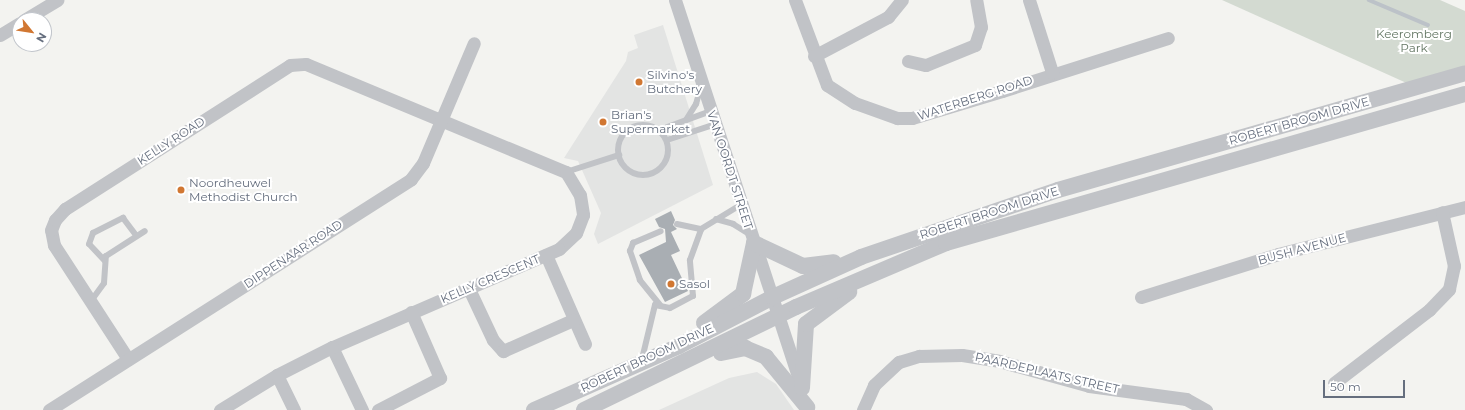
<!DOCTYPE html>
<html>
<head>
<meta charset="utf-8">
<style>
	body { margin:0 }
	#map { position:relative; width:1465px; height:410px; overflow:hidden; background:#f3f3f0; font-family:Montserrat,sans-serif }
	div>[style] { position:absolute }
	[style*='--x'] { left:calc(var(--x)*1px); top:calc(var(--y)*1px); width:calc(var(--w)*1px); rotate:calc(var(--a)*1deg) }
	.built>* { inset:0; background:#e3e4e3 }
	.green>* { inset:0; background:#d3dad1 }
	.stream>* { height:3.5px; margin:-1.75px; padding:0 1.75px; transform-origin:1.75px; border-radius:1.75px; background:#bcc2c8 }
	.building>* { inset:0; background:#a9aeb3 }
	.service>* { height:6px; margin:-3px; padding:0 3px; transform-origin:3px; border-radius:3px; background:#c1c3c7 }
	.service>.ring { margin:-3px; padding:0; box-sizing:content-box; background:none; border:6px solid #c1c3c7; border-radius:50% }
	.minor>* { height:13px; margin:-6.5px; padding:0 6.5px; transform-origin:6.5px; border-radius:6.5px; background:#c1c3c7 }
	.tertiary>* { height:16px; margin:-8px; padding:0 8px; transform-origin:8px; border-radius:8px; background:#c1c3c7 }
	.dots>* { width:11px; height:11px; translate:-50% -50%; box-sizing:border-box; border:2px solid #fff; border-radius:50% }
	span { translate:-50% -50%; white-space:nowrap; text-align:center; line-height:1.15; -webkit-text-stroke:4px #fff; paint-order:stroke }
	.park-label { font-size:12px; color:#637663 }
	.poi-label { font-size:12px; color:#656e7e }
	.left { translate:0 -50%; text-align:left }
	.street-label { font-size:12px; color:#656e7e }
	.north { position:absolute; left:12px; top:12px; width:40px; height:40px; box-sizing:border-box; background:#fff; border:1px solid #c1c5cb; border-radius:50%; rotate:120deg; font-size:11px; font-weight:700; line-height:16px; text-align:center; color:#656e7e }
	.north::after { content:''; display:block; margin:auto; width:14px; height:18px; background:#d17732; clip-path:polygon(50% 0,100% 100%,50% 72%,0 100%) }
	.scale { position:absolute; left:1323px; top:380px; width:82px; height:18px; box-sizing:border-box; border:2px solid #656e7e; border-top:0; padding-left:5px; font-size:12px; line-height:14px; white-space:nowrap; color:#656e7e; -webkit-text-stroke:3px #fff; paint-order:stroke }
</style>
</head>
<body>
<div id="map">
	<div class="built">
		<i style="clip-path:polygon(663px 25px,713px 185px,598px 244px,594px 234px,601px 213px,578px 161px,564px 158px,626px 61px,628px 52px,638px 48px,634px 35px)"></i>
		<i style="clip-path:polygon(757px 372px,776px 384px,794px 410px,659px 410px,729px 378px)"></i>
	</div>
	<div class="green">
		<i style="clip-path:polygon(1222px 0,1440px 0,1465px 11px,1465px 70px,1411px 85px)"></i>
	</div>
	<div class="stream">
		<i style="--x:1369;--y:0;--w:64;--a:23"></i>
	</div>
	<div class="building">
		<i style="clip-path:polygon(671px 211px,675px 220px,673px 225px,677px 229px,671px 232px,680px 251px,671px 255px,688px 291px,665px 302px,639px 255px,666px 242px,665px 229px,659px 227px,655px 219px)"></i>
	</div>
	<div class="service">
		<i style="--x:686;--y:120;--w:19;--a:-58"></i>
		<i style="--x:696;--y:104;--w:18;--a:-74"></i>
		<i class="ring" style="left:618px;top:125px;width:44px;height:44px"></i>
		<i style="--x:659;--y:130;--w:55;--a:-20.1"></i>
		<i style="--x:667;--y:140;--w:52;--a:-18.1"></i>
		<i style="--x:566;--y:172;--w:56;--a:-17.8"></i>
		<i style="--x:716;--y:219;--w:18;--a:16"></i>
		<i style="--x:733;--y:224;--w:19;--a:32"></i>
		<i style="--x:677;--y:224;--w:25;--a:12"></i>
		<i style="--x:105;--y:261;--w:23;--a:-133"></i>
		<i style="--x:89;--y:244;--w:12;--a:-70"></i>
		<i style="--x:93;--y:233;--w:34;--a:-27"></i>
		<i style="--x:123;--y:218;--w:21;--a:53"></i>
		<i style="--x:91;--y:301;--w:22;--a:-54"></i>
		<i style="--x:104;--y:283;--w:27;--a:-86"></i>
		<i style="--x:106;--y:256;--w:46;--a:-32.7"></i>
		<i style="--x:660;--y:305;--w:32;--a:-129"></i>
		<i style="--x:640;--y:280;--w:31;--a:-109"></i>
		<i style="--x:630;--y:251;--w:9;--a:-69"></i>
		<i style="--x:633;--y:243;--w:30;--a:-23"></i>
		<i style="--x:642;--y:359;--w:56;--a:-76.5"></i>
		<i style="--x:655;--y:305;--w:15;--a:11"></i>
		<i style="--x:670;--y:308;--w:26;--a:-28"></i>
		<i style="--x:693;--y:296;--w:36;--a:-95"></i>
		<i style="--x:690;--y:260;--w:33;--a:-70"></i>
		<i style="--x:701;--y:229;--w:48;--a:-31.4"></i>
	</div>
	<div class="minor">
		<i style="--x:675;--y:0;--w:402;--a:71.9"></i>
		<i style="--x:795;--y:0;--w:91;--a:69.4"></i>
		<i style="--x:827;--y:85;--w:33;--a:33"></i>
		<i style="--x:855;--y:103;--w:45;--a:19.7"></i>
		<i style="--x:897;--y:118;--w:15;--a:0"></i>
		<i style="--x:912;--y:118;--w:94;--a:-16.7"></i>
		<i style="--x:1002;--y:91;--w:174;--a:-17.7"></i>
		<i style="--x:1029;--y:0;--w:76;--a:72.3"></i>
		<i style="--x:24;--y:20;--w:39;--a:-31"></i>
		<i style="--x:0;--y:35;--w:23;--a:-31"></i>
		<i style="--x:814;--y:56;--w:84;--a:-27.8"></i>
		<i style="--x:888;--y:17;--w:22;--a:-51"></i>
		<i style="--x:908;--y:61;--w:18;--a:13"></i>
		<i style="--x:926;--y:65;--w:53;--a:-22.2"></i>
		<i style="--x:975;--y:45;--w:19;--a:-72"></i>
		<i style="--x:981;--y:27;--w:27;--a:-100"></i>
		<i style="--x:546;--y:255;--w:97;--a:66.3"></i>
		<i style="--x:469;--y:289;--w:56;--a:64.8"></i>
		<i style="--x:493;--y:340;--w:15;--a:48"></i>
		<i style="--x:503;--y:351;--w:77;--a:-23.9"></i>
		<i style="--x:1141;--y:297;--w:144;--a:-17.4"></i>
		<i style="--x:1278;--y:254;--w:193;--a:-14.1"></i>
		<i style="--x:332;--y:347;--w:70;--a:64.5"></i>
		<i style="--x:128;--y:359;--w:136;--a:-123"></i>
		<i style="--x:54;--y:245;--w:15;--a:-101"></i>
		<i style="--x:51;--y:230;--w:11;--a:-68"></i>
		<i style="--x:55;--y:220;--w:15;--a:-48"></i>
		<i style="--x:65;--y:209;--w:267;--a:-32.6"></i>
		<i style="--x:290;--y:65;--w:16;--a:-4"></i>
		<i style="--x:306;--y:64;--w:282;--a:22.6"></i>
		<i style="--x:566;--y:172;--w:27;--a:59"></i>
		<i style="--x:580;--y:195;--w:20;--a:81"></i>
		<i style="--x:583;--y:215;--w:19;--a:111"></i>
		<i style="--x:576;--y:233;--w:23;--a:137"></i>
		<i style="--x:559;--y:249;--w:247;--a:156.6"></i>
		<i style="--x:332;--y:347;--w:62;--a:153"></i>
		<i style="--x:277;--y:375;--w:67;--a:148.4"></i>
		<i style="--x:277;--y:375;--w:39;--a:64"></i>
		<i style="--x:1334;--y:383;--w:120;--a:-37.5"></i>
		<i style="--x:1429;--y:310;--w:29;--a:-46"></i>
		<i style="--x:1449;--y:289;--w:24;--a:-78"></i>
		<i style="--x:1454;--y:266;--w:55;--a:-102.5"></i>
		<i style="--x:49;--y:410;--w:429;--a:-32.5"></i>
		<i style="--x:411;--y:179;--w:20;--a:-53"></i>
		<i style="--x:423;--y:163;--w:130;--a:-67"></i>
		<i style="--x:378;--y:410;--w:70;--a:-27.3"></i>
		<i style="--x:440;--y:378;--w:72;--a:-113.7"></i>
		<i style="--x:863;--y:410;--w:27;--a:-66"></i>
		<i style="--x:874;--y:385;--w:34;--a:-43"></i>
		<i style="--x:899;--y:362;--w:21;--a:-17"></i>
		<i style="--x:919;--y:356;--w:43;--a:-1.3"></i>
		<i style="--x:962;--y:355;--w:37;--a:9"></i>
		<i style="--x:999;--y:361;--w:93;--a:15.5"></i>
		<i style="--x:1089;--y:386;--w:98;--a:7.6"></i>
		<i style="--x:1186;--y:399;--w:23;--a:29"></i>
	</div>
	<div class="tertiary">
		<i style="--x:704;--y:323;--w:49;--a:-36.6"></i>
		<i style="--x:743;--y:294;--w:52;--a:-77.8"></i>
		<i style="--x:754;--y:243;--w:54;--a:25.1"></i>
		<i style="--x:803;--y:266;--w:31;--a:-7"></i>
		<i style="--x:721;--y:353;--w:25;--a:-12"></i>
		<i style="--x:745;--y:348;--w:23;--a:23"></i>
		<i style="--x:766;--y:357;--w:65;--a:50.6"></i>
		<i style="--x:802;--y:388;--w:64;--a:-86.4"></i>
		<i style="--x:806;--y:324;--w:54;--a:-36.7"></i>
		<i style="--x:534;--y:410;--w:158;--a:-23.8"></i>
		<i style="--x:679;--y:346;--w:106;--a:-27.5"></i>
		<i style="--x:773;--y:297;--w:97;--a:-24.4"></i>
		<i style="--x:861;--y:257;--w:208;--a:-18.8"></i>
		<i style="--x:1058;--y:190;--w:423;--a:-16"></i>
		<i style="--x:584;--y:410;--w:236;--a:-25.9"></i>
		<i style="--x:796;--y:307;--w:163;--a:-23.1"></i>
		<i style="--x:946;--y:243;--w:540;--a:-16.02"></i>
	</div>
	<div class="dots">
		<i style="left:639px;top:82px;background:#d17732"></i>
		<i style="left:603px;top:122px;background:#d17732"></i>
		<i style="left:181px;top:190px;background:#d17732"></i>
		<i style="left:671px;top:284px;background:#d17732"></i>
	</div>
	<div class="park-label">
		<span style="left:1414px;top:41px">Keeromberg<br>Park</span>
	</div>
	<div class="poi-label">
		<span class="left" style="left:647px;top:82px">Silvino's<br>Butchery</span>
		<span class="left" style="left:611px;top:122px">Brian's<br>Supermarket</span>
		<span class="left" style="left:189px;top:190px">Noordheuwel<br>Methodist Church</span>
		<span class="left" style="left:679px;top:284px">Sasol</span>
	</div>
	<div class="street-label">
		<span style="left:975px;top:98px;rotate:-18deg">WATERBERG ROAD</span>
		<span style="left:1299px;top:121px;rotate:-16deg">ROBERT BROOM DRIVE</span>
		<span style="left:171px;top:141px;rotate:-33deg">KELLY ROAD</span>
		<span style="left:730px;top:170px;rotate:72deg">VAN OORDT STREET</span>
		<span style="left:989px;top:213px;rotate:-18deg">ROBERT BROOM DRIVE</span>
		<span style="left:1302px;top:249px;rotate:-15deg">BUSH AVENUE</span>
		<span style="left:293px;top:254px;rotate:-33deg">DIPPENAAR ROAD</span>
		<span style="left:490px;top:279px;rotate:-23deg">KELLY CRESCENT</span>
		<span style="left:647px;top:358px;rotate:-25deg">ROBERT BROOM DRIVE</span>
		<span style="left:1047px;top:373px;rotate:13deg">PAARDEPLAATS STREET</span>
	</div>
	<div class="north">N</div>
	<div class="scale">50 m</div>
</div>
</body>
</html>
